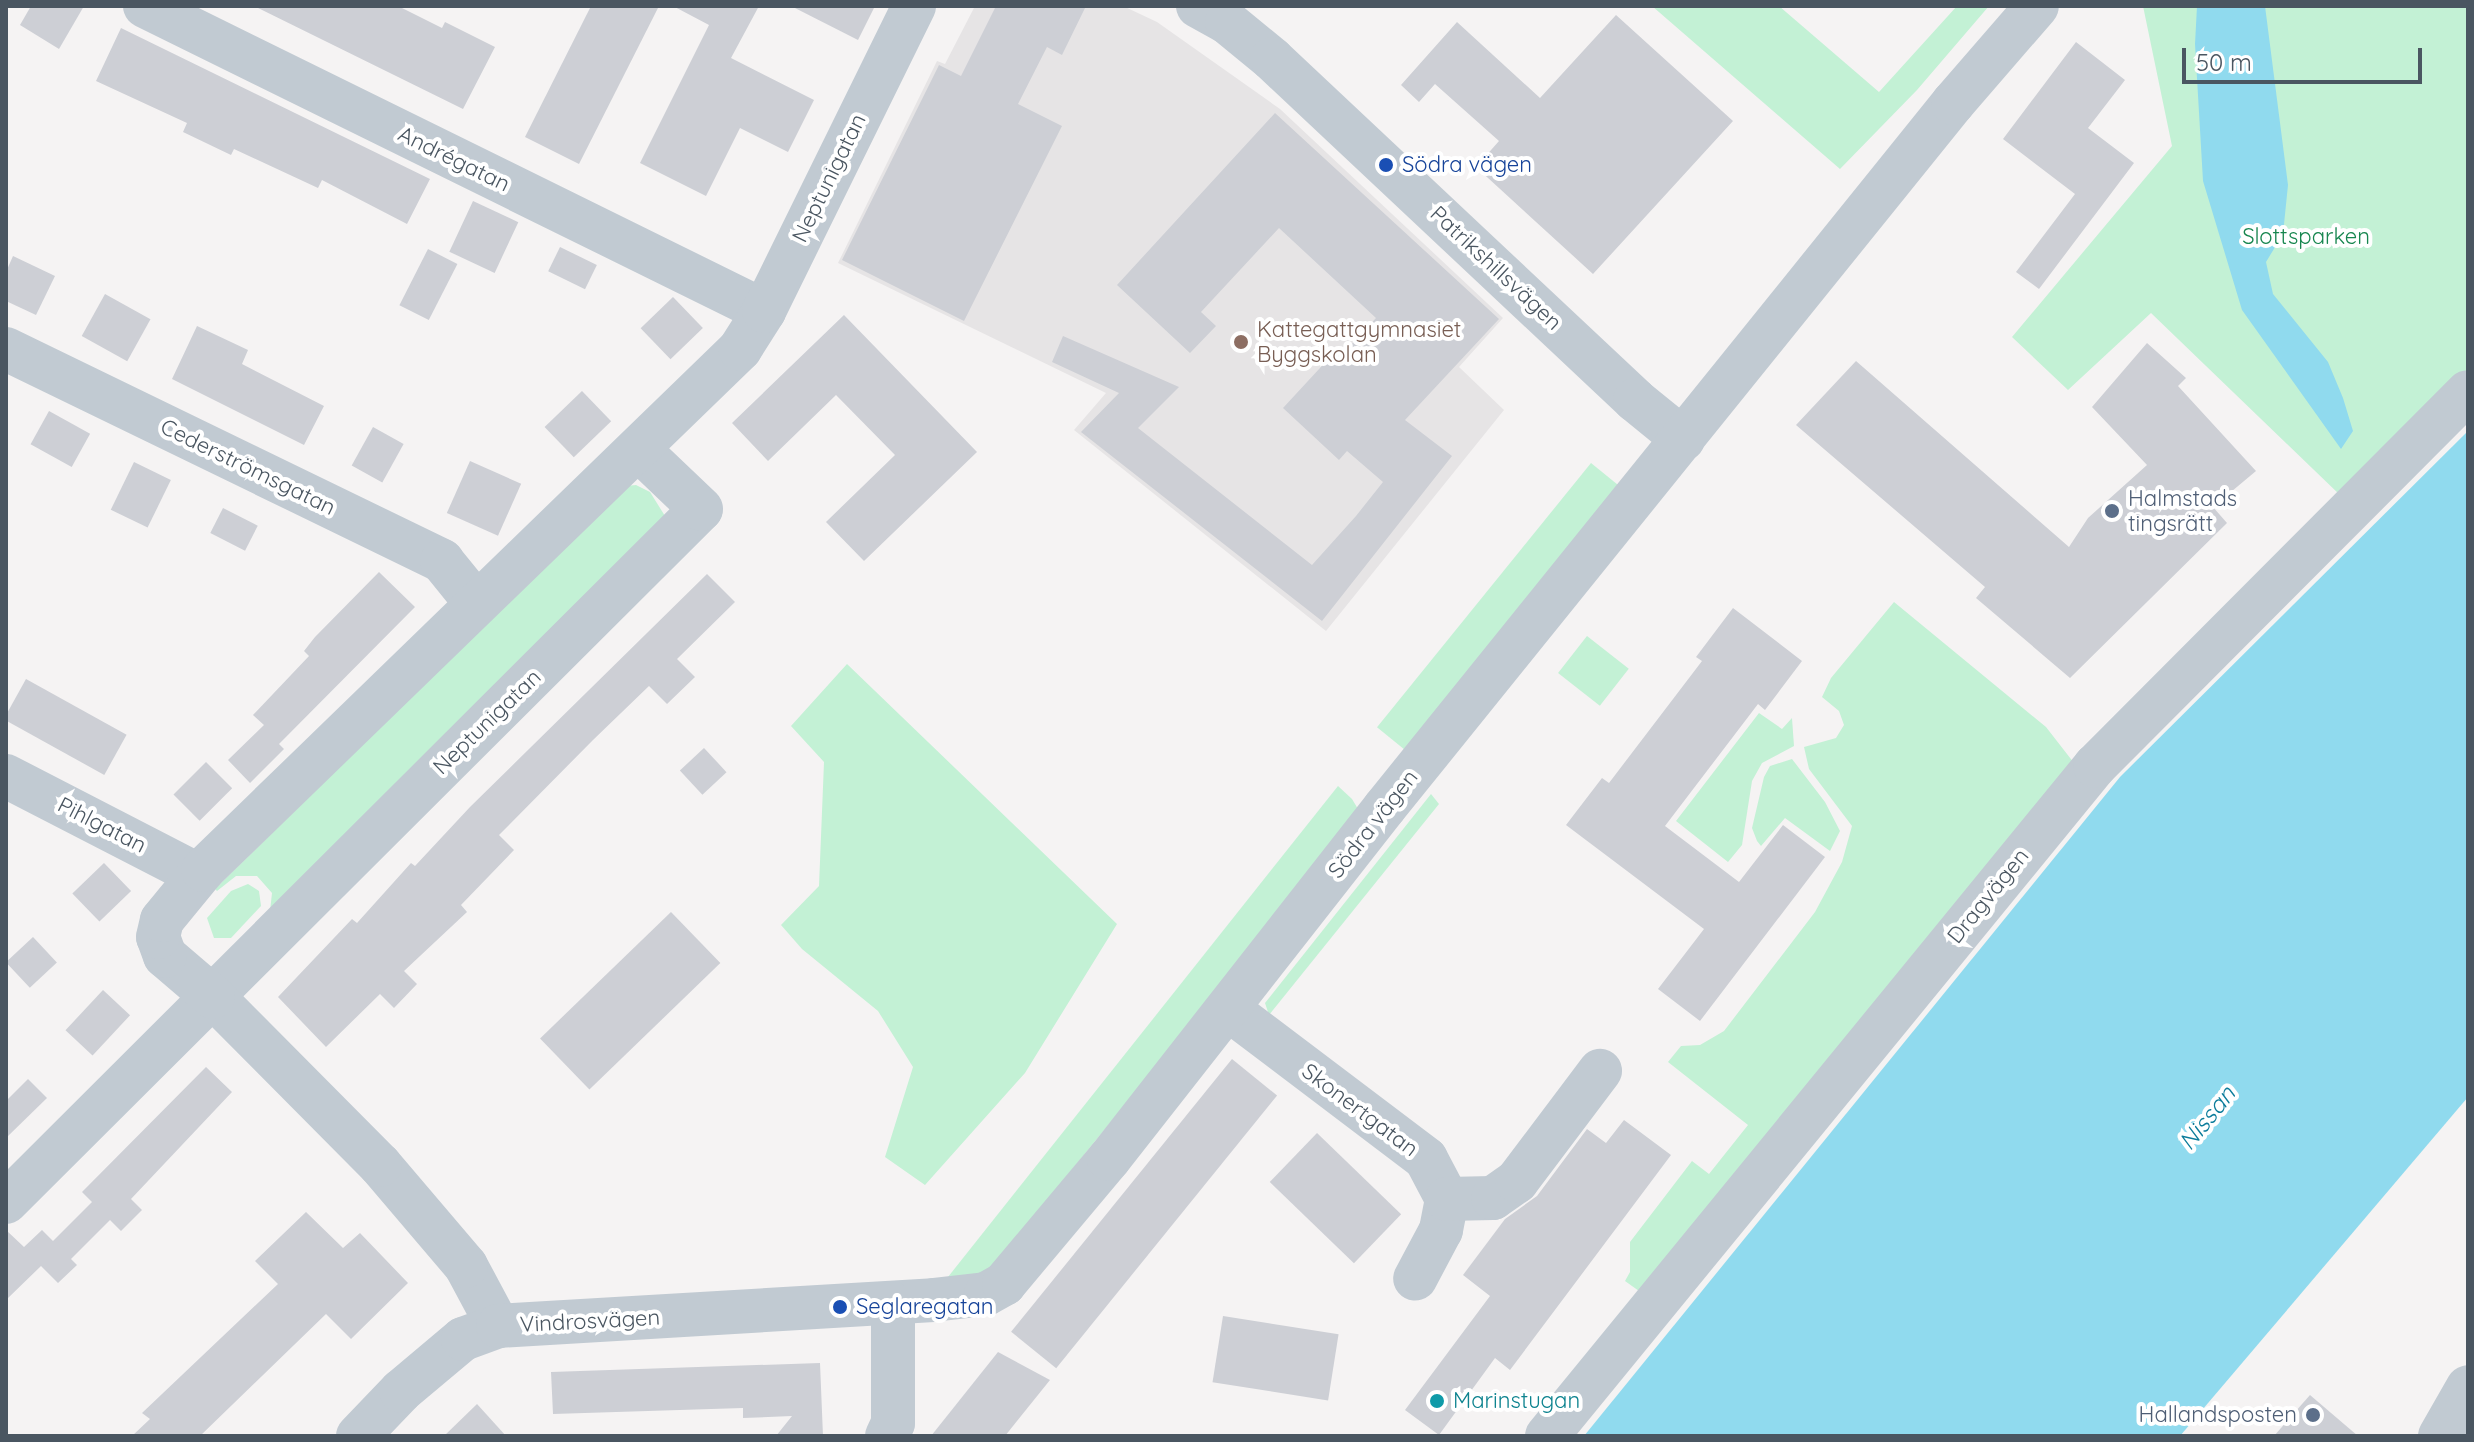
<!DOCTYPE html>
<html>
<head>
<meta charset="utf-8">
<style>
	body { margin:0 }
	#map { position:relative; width:2474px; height:1442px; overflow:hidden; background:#f5f3f3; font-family:Quicksand,sans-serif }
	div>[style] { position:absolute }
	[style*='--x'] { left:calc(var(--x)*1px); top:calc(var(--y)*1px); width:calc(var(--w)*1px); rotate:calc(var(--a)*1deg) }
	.education>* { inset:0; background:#e6e4e5 }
	.green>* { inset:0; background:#c3f1d5; transform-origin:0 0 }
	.water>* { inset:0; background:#90daee }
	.building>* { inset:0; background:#cdcfd5; transform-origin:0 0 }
	.minor>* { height:44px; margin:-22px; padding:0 22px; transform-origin:22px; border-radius:22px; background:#c1cad2 }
	.dots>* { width:22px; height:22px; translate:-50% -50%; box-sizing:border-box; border:4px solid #fff; border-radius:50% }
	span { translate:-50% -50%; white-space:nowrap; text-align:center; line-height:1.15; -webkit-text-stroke:8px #fff; paint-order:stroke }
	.street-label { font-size:22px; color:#4a5661 }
	.transit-label { font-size:22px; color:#164399 }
	.left { translate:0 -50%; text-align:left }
	.park-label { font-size:22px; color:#17864f }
	.education-label { font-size:22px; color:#785e54 }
	.service-label { font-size:22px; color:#4e5e75 }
	.right { translate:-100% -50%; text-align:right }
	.culture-label { font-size:22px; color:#0d838f }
	.water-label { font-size:24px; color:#0c7c9b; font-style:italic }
	.frame { position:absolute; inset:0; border:8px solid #4a5661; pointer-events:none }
	.scale { position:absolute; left:2182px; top:48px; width:240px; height:36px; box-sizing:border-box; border:4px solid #4a5661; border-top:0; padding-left:10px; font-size:24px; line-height:28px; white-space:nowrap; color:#4a5661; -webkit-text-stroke:6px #fff; paint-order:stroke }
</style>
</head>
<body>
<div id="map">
	<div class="education">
		<i style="clip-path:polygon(975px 6px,1123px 6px,1157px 22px,1280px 109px,1503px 318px,1459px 367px,1504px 410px,1326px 631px,1074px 430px,1106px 393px,838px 263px,937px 61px,945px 64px)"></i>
	</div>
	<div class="green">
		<i style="clip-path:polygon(1652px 6px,1779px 6px,1879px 92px,1957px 6px,1989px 6px,1917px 90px,1840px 169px)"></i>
		<i style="clip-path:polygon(2143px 6px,2468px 6px,2468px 373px,2341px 496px,2151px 313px,2068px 390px,2012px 337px,2172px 146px)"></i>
		<i style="left:1591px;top:463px;width:40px;height:340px;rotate:39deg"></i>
		<i style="clip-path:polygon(636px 485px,650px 492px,665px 516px,270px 911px,272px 893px,257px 876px,236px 876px,217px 891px,215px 889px,626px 486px)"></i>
		<i style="clip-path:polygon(1894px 602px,2046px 727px,2074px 763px,1653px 1301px,1625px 1281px,1630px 1272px,1630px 1242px,1692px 1161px,1709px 1174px,1748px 1125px,1668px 1062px,1681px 1046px,1700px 1045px,1724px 1031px,1815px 912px,1842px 862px,1852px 826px,1809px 769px,1804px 747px,1836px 738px,1844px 725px,1839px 711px,1822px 697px,1831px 678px)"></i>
		<i style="left:1587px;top:636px;width:53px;height:47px;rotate:38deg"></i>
		<i style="clip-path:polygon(847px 664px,1117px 924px,1025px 1073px,925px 1185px,885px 1157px,913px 1067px,878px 1011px,802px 949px,781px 925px,819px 886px,824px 762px,791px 726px)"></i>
		<i style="clip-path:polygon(1759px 713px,1782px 729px,1792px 718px,1794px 746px,1762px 763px,1752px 781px,1742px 845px,1728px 862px,1676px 821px)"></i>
		<i style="clip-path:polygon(1792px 759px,1825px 802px,1840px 831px,1830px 851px,1785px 818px,1761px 846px,1757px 841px,1752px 828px,1764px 777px,1770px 766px)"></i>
		<i style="clip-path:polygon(1338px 786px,1352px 799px,1361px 814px,988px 1273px,944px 1282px)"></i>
		<i style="clip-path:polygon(1431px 794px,1439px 804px,1269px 1015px,1265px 1003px)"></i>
		<i style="clip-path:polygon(248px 884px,259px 891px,261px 906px,231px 938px,214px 938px,207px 918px,231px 891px)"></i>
	</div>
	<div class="water">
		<i style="clip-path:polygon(2197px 6px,2265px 6px,2288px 185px,2283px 234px,2266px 262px,2273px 294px,2328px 362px,2343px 398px,2353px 431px,2341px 449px,2242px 310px,2203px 181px,2195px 44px)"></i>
		<i style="clip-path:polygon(2468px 431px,2468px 1097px,2180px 1436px,1584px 1436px,2120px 777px)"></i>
	</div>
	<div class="building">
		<i style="clip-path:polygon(31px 6px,84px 6px,59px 49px,20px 25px)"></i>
		<i style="clip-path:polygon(254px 6px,398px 6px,442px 28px,445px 22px,495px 47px,463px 109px)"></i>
		<i style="clip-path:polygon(591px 6px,659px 6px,579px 164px,525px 137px)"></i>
		<i style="clip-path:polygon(673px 6px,759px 6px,731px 58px,814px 100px,788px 152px,740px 128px,706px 196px,640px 163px,709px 25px)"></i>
		<i style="clip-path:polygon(791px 6px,875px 6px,858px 40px)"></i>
		<i style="clip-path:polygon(996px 6px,1086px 6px,1062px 55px,1047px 47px,1018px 104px,1062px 126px,964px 321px,842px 260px,939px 65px,961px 76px)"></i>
		<i style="clip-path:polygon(1616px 15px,1733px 121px,1593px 274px,1476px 167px,1499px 141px,1435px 84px,1419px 102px,1401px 85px,1457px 22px,1540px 98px)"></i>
		<i style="clip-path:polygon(121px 28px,430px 179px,407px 224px,322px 180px,318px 188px,234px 149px,231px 155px,183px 132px,187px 123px,96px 81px)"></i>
		<i style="clip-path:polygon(2076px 42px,2125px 80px,2088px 128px,2134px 163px,2039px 289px,2016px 272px,2075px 194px,2003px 139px)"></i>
		<i style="clip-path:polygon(1275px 113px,1499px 319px,1405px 420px,1452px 456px,1322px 621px,1081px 432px,1119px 393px,1052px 362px,1063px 336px,1179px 387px,1138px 428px,1312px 565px,1356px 516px,1383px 482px,1347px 451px,1339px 460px,1283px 408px,1332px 355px,1337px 360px,1376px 318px,1279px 228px,1201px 312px,1216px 326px,1190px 353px,1117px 285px)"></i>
		<i style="left:473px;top:201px;width:50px;height:56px;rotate:25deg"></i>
		<i style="left:560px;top:247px;width:41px;height:27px;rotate:26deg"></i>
		<i style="left:428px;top:249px;width:33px;height:63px;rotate:27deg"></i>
		<i style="clip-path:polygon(13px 256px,55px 276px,36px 315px,6px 301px,6px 272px)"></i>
		<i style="left:105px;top:294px;width:52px;height:48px;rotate:29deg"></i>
		<i style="left:673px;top:297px;width:43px;height:45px;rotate:46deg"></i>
		<i style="clip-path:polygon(844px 315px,977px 452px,864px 561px,826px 522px,895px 455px,836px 395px,768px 461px,732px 423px)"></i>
		<i style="clip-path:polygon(197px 326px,248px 350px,242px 364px,324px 406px,304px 445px,172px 379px)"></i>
		<i style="clip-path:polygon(2147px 343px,2186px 378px,2178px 386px,2256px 471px,2213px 507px,2227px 523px,2070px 678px,1976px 598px,1985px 587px,1796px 425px,1856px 361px,2069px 547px,2088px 518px,2147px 465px,2092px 407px)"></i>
		<i style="left:582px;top:391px;width:42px;height:52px;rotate:46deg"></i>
		<i style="left:49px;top:411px;width:47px;height:38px;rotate:29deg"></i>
		<i style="left:373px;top:427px;width:35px;height:44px;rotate:29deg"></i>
		<i style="left:470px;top:461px;width:56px;height:57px;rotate:24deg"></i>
		<i style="left:134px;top:462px;width:41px;height:53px;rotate:26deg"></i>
		<i style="left:223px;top:508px;width:39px;height:28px;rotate:27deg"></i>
		<i style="clip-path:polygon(379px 572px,415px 607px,279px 744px,284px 749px,250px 783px,228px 760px,264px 725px,253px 715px,309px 656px,304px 651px,315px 637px)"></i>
		<i style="clip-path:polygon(707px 574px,735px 602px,677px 659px,695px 677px,667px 704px,649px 686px,593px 740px,499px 835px,514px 850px,461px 905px,467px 912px,404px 971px,417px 984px,394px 1008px,380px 994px,326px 1047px,278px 997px,352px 919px,357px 923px,411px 863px,415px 866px,470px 807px)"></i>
		<i style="clip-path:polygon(1733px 608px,1802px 661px,1765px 710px,1758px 704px,1665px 826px,1739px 882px,1783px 825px,1825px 857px,1700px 1021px,1658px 989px,1704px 929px,1566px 825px,1602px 778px,1609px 783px,1702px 661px,1696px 657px)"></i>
		<i style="left:26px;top:679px;width:115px;height:46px;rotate:29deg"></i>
		<i style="left:704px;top:748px;width:33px;height:33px;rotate:47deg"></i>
		<i style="left:206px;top:762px;width:37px;height:46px;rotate:45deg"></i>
		<i style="left:104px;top:863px;width:39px;height:44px;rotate:46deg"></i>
		<i style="left:671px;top:912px;width:71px;height:182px;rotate:46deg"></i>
		<i style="left:33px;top:937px;width:35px;height:37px;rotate:47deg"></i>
		<i style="left:103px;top:990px;width:37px;height:55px;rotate:43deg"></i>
		<i style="left:1232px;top:1059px;width:58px;height:351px;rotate:39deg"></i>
		<i style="clip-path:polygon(206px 1067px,232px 1092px,131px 1199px,142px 1210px,121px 1231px,110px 1220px,71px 1259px,77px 1265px,58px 1283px,41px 1266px,6px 1300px,6px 1230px,24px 1247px,42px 1230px,53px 1241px,92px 1202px,82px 1192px)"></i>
		<i style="clip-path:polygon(28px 1079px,47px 1098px,6px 1138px,6px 1101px)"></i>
		<i style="clip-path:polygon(1624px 1120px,1671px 1155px,1510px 1370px,1495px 1358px,1439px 1435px,1405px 1410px,1490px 1296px,1463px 1275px,1505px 1219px,1537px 1196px,1587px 1129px,1606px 1143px)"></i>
		<i style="left:1317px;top:1133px;width:117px;height:68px;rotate:44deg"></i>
		<i style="clip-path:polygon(306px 1212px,343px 1248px,360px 1233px,408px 1283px,351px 1339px,326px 1314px,200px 1436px,132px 1436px,150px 1419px,142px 1413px,278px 1284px,255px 1261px)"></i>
		<i style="left:1223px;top:1316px;width:117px;height:67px;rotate:9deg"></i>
		<i style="clip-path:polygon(998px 1352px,1050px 1380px,1005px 1436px,931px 1436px)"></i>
		<i style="clip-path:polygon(820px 1363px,823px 1436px,776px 1436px,792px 1416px,743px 1418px,743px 1408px,553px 1414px,551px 1372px)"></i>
		<i style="clip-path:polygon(2310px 1395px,2358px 1436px,2274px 1436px)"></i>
		<i style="clip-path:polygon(477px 1404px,506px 1436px,444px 1436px)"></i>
	</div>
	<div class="minor">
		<i style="--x:145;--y:6;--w:690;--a:26.23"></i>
		<i style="--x:1198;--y:6;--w:33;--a:29"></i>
		<i style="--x:1227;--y:22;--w:58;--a:39.4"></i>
		<i style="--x:1272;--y:59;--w:498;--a:43.2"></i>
		<i style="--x:1635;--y:400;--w:62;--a:39.1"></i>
		<i style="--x:6;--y:349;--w:485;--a:25.9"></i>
		<i style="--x:442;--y:561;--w:54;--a:51"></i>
		<i style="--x:6;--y:776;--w:216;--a:27.3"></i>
		<i style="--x:1228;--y:1009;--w:248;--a:37.1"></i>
		<i style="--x:1426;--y:1159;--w:45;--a:62.3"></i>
		<i style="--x:1447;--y:1199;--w:32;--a:101"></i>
		<i style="--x:1441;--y:1230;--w:55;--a:118"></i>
		<i style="--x:1447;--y:1199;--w:46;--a:-1.2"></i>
		<i style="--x:1493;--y:1198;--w:29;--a:-35"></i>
		<i style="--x:1517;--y:1181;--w:138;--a:-53"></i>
		<i style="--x:6;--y:1202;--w:981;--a:-44.92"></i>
		<i style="--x:701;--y:509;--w:86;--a:-136.4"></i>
		<i style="--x:498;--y:1326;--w:68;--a:-118.1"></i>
		<i style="--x:466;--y:1266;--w:133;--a:-130.4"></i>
		<i style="--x:380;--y:1165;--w:237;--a:-134.8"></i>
		<i style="--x:213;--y:997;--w:63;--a:-139.5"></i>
		<i style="--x:165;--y:956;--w:20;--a:-110"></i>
		<i style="--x:158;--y:937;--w:17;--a:-77"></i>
		<i style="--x:162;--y:920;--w:65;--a:-50.6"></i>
		<i style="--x:203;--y:870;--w:748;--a:-44.13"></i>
		<i style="--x:740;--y:349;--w:45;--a:-57.7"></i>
		<i style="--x:764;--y:311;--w:340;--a:-63.8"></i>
		<i style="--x:358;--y:1436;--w:62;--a:-46.3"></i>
		<i style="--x:401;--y:1391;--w:81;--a:-40"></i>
		<i style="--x:463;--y:1339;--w:37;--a:-20"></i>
		<i style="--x:498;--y:1326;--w:436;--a:-3.4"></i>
		<i style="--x:933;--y:1300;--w:53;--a:-6.5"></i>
		<i style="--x:986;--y:1294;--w:21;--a:-29"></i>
		<i style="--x:1004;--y:1284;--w:163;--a:-50"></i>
		<i style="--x:1109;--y:1159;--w:447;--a:-51.9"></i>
		<i style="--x:1385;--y:807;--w:905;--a:-51.1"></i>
		<i style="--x:1953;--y:103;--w:128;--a:-49.1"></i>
		<i style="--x:887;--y:1436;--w:14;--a:-65"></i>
		<i style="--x:893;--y:1423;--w:119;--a:-90"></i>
		<i style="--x:1547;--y:1436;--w:866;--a:-50.72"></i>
		<i style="--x:2095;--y:766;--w:528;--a:-45.08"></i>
		<i style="--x:2440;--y:1436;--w:56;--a:-60.3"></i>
	</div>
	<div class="dots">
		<i style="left:1386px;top:165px;background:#1a4fb4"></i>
		<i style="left:1241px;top:342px;background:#8d6e63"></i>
		<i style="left:2112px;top:511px;background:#5c6f8a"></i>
		<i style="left:840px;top:1307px;background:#1a4fb4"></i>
		<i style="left:1437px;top:1401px;background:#0f9aa8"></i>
		<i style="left:2313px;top:1415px;background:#5c6f8a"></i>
	</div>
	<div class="street-label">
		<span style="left:454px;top:159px;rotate:26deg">Andrégatan</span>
		<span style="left:829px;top:178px;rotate:-64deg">Neptunigatan</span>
		<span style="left:1496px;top:268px;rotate:43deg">Patrikshillsvägen</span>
		<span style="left:248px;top:467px;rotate:26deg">Cederströmsgatan</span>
		<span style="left:487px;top:722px;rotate:-44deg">Neptunigatan</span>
		<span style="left:1373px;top:824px;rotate:-52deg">Södra vägen</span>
		<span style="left:102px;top:825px;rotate:27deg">Pihlgatan</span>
		<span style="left:1988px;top:896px;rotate:-51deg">Dragvägen</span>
		<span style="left:1360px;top:1110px;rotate:37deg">Skonertgatan</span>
		<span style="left:590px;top:1321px;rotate:-3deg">Vindrosvägen</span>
	</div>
	<div class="transit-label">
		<span class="left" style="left:1402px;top:165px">Södra vägen</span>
		<span class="left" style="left:856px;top:1307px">Seglaregatan</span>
	</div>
	<div class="park-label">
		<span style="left:2306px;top:237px">Slottsparken</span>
	</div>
	<div class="education-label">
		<span class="left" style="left:1257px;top:342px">Kattegattgymnasiet<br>Byggskolan</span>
	</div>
	<div class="service-label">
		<span class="left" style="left:2128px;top:511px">Halmstads<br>tingsrätt</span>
		<span class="right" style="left:2297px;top:1415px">Hallandsposten</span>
	</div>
	<div class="culture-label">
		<span class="left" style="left:1453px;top:1401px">Marinstugan</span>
	</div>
	<div class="water-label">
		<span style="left:2207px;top:1118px;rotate:-51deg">Nissan</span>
	</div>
	<div class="frame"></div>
	<div class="scale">50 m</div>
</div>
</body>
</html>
